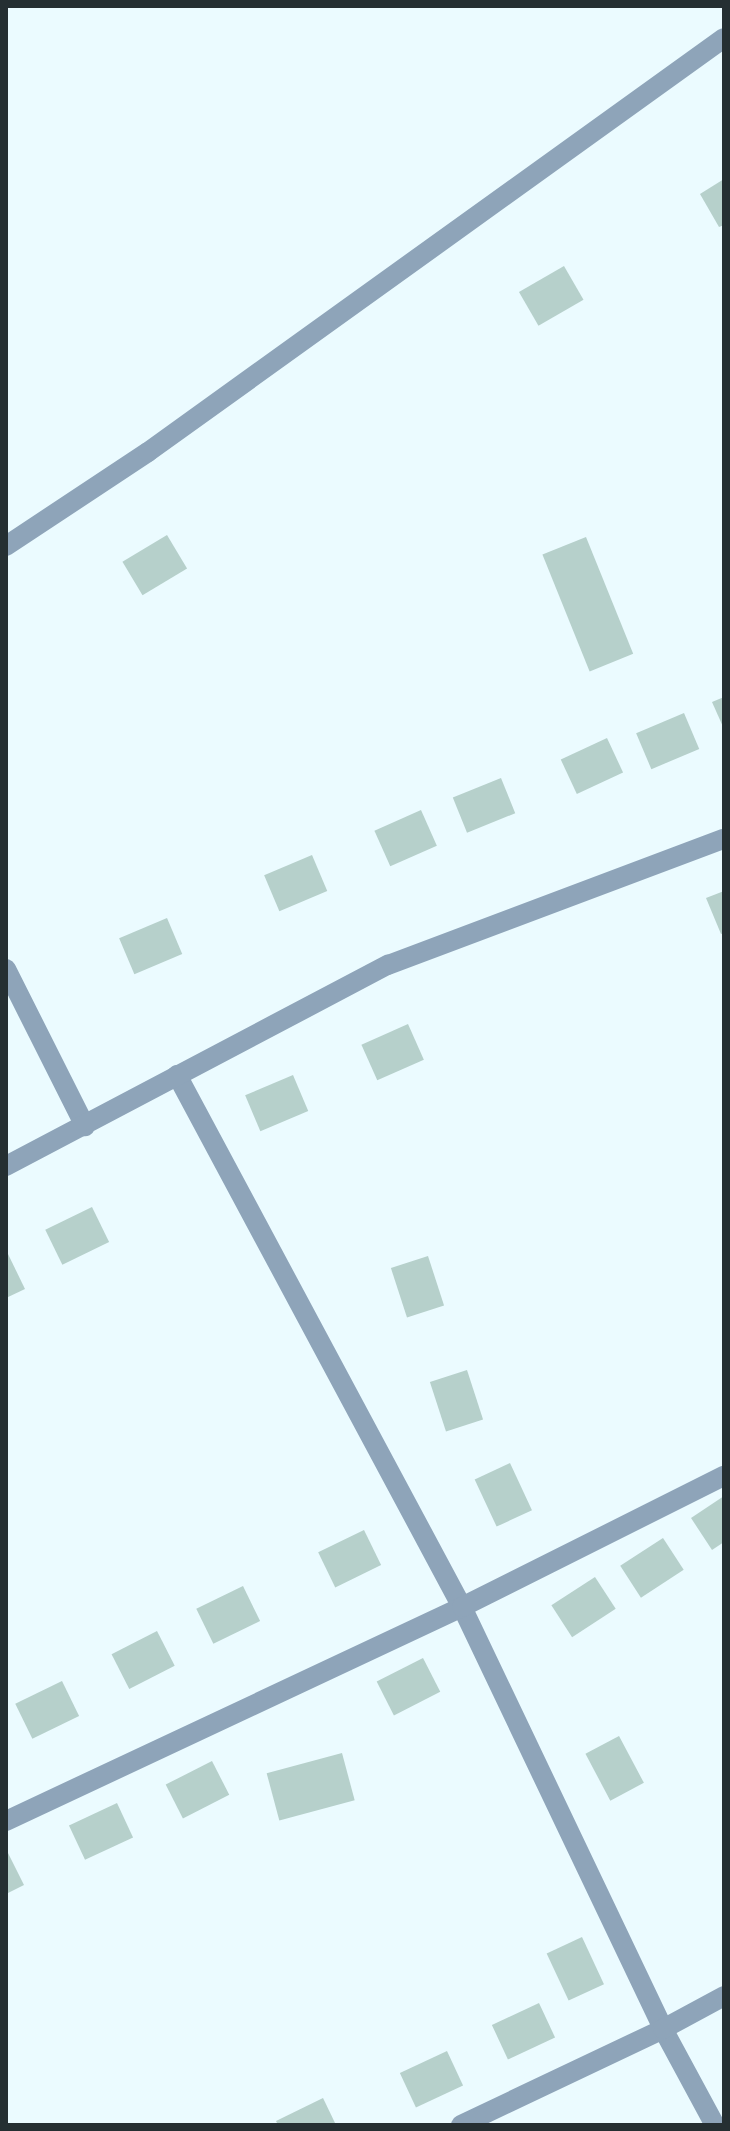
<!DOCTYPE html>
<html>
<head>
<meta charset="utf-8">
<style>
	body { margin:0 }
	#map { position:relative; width:730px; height:2131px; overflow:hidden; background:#ebfbff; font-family:"Playfair Display",serif }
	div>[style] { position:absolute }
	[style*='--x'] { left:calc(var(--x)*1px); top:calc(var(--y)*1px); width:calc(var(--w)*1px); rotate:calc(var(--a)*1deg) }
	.building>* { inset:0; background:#b6d0cb; transform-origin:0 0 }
	.minor>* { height:20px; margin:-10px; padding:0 10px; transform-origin:10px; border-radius:10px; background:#8ea4b9 }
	span { translate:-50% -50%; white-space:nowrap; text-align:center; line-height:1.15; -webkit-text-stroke:7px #ebfbff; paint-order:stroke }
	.frame { position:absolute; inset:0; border:8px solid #252f32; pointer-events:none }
</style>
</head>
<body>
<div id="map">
	<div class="building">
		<i style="clip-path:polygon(724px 179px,724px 225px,719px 227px,700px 194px)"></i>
		<i style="left:564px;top:266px;width:39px;height:52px;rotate:60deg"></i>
		<i style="left:167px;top:535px;width:39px;height:52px;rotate:59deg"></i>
		<i style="left:586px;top:537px;width:126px;height:47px;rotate:68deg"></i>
		<i style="clip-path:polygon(724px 697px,724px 729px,712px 702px)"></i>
		<i style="left:684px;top:713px;width:39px;height:52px;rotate:67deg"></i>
		<i style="left:607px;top:738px;width:38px;height:51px;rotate:65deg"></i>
		<i style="left:501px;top:778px;width:38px;height:52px;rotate:68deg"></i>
		<i style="left:421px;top:810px;width:39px;height:51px;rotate:66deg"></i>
		<i style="left:312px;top:855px;width:39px;height:52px;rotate:67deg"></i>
		<i style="clip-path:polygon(724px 891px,724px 933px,721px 934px,706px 898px)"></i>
		<i style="left:167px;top:918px;width:39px;height:52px;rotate:67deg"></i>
		<i style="left:408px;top:1024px;width:39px;height:51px;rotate:66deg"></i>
		<i style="left:293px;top:1075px;width:39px;height:52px;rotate:67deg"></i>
		<i style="left:92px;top:1207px;width:39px;height:52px;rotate:64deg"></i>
		<i style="clip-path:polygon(8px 1254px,25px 1289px,6px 1298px,6px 1255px)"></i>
		<i style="left:428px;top:1256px;width:52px;height:39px;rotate:72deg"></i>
		<i style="left:467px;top:1370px;width:52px;height:39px;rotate:72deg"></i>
		<i style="left:510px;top:1463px;width:52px;height:39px;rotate:65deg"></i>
		<i style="clip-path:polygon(724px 1496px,724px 1542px,712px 1550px,691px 1518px)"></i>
		<i style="left:364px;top:1530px;width:39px;height:51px;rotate:64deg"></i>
		<i style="left:663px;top:1538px;width:38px;height:51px;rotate:57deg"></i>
		<i style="left:595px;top:1577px;width:38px;height:52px;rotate:57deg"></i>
		<i style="left:243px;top:1586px;width:39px;height:52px;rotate:64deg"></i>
		<i style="left:157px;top:1631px;width:39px;height:51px;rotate:63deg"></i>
		<i style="left:423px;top:1658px;width:38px;height:52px;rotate:63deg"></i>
		<i style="left:62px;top:1681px;width:39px;height:52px;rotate:64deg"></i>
		<i style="left:619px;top:1736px;width:53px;height:38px;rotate:62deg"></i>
		<i style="left:342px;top:1753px;width:49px;height:78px;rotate:75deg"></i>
		<i style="left:212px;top:1761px;width:38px;height:52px;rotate:63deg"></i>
		<i style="left:117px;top:1803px;width:38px;height:53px;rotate:65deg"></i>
		<i style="clip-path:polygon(6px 1849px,24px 1885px,6px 1894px)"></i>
		<i style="left:582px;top:1937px;width:52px;height:39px;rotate:65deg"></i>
		<i style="left:539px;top:2003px;width:38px;height:52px;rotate:65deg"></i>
		<i style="left:447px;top:2051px;width:38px;height:52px;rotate:65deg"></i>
		<i style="clip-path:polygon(323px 2098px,336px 2125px,278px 2125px,276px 2121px)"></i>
	</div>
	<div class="minor">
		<i style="--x:6;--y:546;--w:170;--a:-33.5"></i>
		<i style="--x:148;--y:452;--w:709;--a:-35.71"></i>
		<i style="--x:6;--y:969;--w:176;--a:63.3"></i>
		<i style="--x:177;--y:1075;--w:604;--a:61.82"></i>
		<i style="--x:462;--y:1607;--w:467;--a:64.5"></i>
		<i style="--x:663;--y:2029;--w:109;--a:61.6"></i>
		<i style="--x:6;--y:1166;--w:432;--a:-27.8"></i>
		<i style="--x:388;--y:965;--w:359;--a:-20.6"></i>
		<i style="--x:6;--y:1821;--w:504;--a:-25.14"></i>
		<i style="--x:462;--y:1607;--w:293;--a:-26.6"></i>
		<i style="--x:461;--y:2125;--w:224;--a:-25.4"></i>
		<i style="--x:663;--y:2029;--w:69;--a:-28.4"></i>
	</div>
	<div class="frame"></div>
</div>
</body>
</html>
